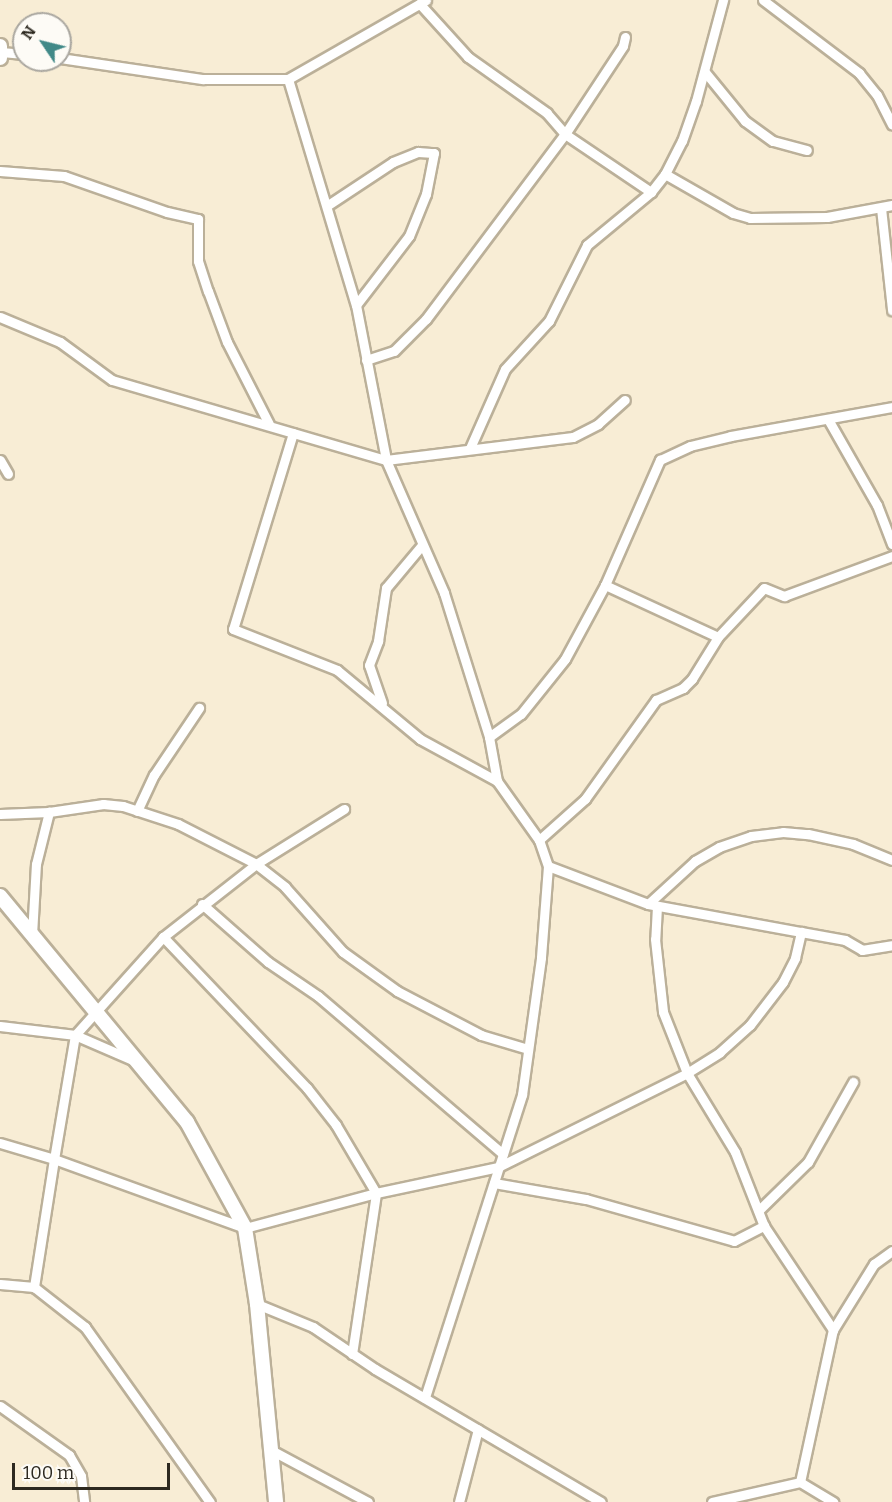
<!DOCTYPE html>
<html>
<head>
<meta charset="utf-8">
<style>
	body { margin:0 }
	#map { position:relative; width:892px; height:1502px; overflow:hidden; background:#f8edd5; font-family:Bitter,serif }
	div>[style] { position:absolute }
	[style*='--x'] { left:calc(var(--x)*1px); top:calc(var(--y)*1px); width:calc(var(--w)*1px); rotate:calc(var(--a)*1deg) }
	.roads { filter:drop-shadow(2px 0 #bbb099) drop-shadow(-2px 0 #bbb099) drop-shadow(0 2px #bbb099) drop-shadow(0 -2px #bbb099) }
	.street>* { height:9px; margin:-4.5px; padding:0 4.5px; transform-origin:4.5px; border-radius:4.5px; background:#fff }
	.secondary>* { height:14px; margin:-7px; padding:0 7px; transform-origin:7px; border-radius:7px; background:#fff }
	span { translate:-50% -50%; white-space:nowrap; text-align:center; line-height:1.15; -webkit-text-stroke:5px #fdfbf6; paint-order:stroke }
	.north { position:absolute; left:12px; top:12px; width:60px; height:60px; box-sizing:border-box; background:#fdfbf6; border:2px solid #aaa7a0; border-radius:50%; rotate:305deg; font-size:16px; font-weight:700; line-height:24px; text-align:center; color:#2d2920 }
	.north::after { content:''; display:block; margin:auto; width:21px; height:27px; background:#418988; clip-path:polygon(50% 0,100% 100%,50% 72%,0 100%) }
	.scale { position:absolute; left:12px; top:1463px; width:158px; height:27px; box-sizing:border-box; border:3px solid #2d2920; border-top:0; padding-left:8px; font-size:18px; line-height:21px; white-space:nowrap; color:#2d2920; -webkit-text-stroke:4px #fdfbf6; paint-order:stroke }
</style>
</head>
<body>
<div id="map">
	<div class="roads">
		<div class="street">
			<i style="--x:763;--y:0;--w:121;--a:37.2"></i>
			<i style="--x:859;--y:73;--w:28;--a:51"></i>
			<i style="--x:877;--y:95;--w:33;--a:63"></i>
			<i style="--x:625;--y:37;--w:9;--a:103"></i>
			<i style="--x:623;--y:46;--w:105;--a:123.4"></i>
			<i style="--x:565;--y:134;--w:104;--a:34"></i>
			<i style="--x:1;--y:52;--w:23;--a:5"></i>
			<i style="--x:60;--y:58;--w:145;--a:8.4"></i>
			<i style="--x:203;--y:79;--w:85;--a:0"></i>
			<i style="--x:288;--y:79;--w:159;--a:-29.8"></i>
			<i style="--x:705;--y:72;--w:63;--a:50.8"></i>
			<i style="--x:745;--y:121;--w:34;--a:36"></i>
			<i style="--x:773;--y:141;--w:35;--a:15"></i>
			<i style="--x:288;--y:79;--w:236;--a:73.3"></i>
			<i style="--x:356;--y:305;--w:158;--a:79"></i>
			<i style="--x:386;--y:460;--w:188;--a:-7"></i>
			<i style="--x:573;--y:437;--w:28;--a:-27"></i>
			<i style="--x:598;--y:424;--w:36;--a:-42"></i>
			<i style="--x:0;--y:171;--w:64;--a:4.5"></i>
			<i style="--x:64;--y:176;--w:109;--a:19.3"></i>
			<i style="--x:167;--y:212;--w:32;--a:13"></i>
			<i style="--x:198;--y:219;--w:42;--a:90"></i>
			<i style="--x:198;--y:261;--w:32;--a:72"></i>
			<i style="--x:208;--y:291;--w:54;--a:69.6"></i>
			<i style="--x:227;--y:342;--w:92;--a:62.9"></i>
			<i style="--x:665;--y:174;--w:78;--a:29.8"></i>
			<i style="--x:733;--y:213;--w:18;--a:16"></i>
			<i style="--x:750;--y:218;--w:77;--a:-0.7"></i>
			<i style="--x:827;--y:217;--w:66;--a:-10.5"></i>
			<i style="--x:328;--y:205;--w:78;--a:-33.5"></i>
			<i style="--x:393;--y:162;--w:27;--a:-22"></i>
			<i style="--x:418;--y:152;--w:16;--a:4"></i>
			<i style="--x:434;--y:153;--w:42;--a:101"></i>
			<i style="--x:426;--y:194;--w:45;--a:112"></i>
			<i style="--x:409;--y:236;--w:87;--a:127.5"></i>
			<i style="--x:881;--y:208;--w:103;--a:83.8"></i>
			<i style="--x:0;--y:317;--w:65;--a:22.6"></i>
			<i style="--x:60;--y:342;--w:64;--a:36.2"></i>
			<i style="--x:112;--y:380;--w:285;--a:16.3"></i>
			<i style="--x:386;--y:460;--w:145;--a:66.4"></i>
			<i style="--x:444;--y:593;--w:151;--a:72.6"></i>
			<i style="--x:489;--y:737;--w:45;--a:79.7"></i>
			<i style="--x:497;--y:781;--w:72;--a:54.6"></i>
			<i style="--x:539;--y:840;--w:28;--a:71"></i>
			<i style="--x:548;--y:866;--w:92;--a:94.4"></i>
			<i style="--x:541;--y:958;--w:138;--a:97.9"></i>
			<i style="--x:522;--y:1095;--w:318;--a:107.8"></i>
			<i style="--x:366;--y:360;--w:29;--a:-18"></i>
			<i style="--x:394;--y:351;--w:45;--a:-45"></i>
			<i style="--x:426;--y:319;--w:231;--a:-53.1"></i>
			<i style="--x:565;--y:134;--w:28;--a:-131"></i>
			<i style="--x:547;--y:113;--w:97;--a:-144.7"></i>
			<i style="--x:468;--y:57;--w:72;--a:-132.2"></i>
			<i style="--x:829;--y:421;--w:97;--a:60.3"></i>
			<i style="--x:877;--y:505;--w:42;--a:69"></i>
			<i style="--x:293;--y:433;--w:205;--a:107"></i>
			<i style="--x:233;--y:629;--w:112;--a:21.5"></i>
			<i style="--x:337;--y:670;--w:108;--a:39.7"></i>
			<i style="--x:420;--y:739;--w:88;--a:28.6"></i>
			<i style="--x:470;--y:448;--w:86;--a:-66.1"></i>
			<i style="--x:505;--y:369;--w:65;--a:-47.5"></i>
			<i style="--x:549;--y:321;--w:85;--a:-63.4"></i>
			<i style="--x:587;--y:245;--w:83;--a:-39.6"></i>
			<i style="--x:651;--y:192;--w:23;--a:-52"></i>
			<i style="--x:665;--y:174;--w:37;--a:-63"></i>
			<i style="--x:682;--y:141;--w:42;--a:-70.7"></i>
			<i style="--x:696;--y:101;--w:105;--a:-75"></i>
			<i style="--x:0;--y:460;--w:16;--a:60"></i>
			<i style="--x:605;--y:585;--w:124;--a:24.7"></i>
			<i style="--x:382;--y:703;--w:40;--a:-108.9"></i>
			<i style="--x:369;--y:665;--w:26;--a:-69"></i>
			<i style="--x:378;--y:641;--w:54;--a:-81.4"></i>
			<i style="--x:386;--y:588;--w:56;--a:-50.1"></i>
			<i style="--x:489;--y:737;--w:39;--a:-36"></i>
			<i style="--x:521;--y:714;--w:70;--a:-51.3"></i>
			<i style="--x:565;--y:659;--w:84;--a:-61.6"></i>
			<i style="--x:605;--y:585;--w:137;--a:-66.3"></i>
			<i style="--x:660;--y:460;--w:33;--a:-25"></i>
			<i style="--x:690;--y:446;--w:42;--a:-13.7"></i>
			<i style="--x:731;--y:436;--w:164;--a:-10.2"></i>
			<i style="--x:137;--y:811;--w:40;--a:-65"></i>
			<i style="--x:154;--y:775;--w:81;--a:-56.1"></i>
			<i style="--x:0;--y:814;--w:49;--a:-2.3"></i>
			<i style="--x:539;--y:840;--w:62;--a:-41.7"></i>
			<i style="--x:585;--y:799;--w:122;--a:-54.4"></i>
			<i style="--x:656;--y:700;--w:30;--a:-24"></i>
			<i style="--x:683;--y:688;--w:13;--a:-45"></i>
			<i style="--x:692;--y:679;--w:49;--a:-58.2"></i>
			<i style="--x:718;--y:637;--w:67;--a:-46.8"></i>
			<i style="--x:764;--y:588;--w:22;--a:22"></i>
			<i style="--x:784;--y:596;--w:115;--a:-20.3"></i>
			<i style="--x:548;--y:866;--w:107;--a:20.8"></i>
			<i style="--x:648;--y:904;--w:156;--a:10.4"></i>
			<i style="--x:202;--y:904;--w:88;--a:41.3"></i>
			<i style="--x:268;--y:962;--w:60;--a:34.2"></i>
			<i style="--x:318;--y:996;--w:243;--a:40.5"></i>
			<i style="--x:648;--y:904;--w:64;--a:-42.5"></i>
			<i style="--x:695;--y:861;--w:28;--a:-30"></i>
			<i style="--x:719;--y:847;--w:34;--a:-19"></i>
			<i style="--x:751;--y:836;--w:32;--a:-7"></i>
			<i style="--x:783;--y:832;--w:25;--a:5"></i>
			<i style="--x:808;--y:834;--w:46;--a:12.5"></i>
			<i style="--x:853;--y:844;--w:42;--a:22.3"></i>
			<i style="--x:657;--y:906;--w:33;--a:93"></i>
			<i style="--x:655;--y:939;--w:73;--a:83.7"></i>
			<i style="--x:663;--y:1012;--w:66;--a:68.5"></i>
			<i style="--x:687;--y:1073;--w:39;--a:-32"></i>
			<i style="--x:720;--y:1052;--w:40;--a:-42"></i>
			<i style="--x:750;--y:1025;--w:54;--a:-52.5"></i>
			<i style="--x:783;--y:982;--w:27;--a:-63"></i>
			<i style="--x:795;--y:958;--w:27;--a:-77"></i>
			<i style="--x:801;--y:932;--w:45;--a:10.3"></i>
			<i style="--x:845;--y:940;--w:20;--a:30"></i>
			<i style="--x:862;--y:950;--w:30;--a:-9"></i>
			<i style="--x:32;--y:935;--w:71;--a:-86.8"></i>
			<i style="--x:36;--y:864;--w:54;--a:-76"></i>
			<i style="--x:49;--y:812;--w:55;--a:-8.4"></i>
			<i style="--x:103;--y:804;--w:20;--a:6"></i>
			<i style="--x:123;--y:806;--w:58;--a:18.1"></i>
			<i style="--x:178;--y:824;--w:88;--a:27.1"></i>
			<i style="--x:256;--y:864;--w:37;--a:38"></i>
			<i style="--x:285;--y:887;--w:87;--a:48.3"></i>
			<i style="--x:343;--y:952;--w:67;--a:35.8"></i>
			<i style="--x:397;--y:991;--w:95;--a:27.6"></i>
			<i style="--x:481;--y:1035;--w:49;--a:16.6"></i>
			<i style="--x:163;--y:937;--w:118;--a:-38.1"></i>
			<i style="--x:256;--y:864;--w:104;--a:-32"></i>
			<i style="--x:0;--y:1026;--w:76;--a:6.8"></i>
			<i style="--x:75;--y:1035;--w:65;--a:23.4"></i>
			<i style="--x:0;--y:1143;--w:56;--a:16.5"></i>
			<i style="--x:54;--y:1159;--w:130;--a:98.9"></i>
			<i style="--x:34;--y:1287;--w:34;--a:-175"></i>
			<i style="--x:494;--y:1183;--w:93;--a:9.9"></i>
			<i style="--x:586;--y:1199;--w:154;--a:15.8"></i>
			<i style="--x:734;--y:1241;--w:34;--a:-27"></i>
			<i style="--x:760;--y:1209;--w:67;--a:-44.4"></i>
			<i style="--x:808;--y:1162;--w:92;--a:-60.6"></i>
			<i style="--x:34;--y:1287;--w:65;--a:38.1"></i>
			<i style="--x:85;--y:1327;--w:215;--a:54.5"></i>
			<i style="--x:257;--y:1304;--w:61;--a:22.3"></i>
			<i style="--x:313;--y:1327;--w:75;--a:34.1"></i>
			<i style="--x:375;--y:1369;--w:262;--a:30.5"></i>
			<i style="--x:352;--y:1354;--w:163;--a:-81.5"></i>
			<i style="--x:376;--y:1193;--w:79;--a:-120.5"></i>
			<i style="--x:336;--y:1125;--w:47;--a:-128.1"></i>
			<i style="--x:307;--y:1088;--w:209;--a:-133.6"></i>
			<i style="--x:163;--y:937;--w:132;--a:131.9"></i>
			<i style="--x:75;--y:1035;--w:126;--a:99.6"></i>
			<i style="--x:54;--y:1159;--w:203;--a:19.9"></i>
			<i style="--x:245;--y:1228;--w:136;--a:-15"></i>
			<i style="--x:376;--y:1193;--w:125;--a:-12"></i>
			<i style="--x:498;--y:1167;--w:211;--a:-26.4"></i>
			<i style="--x:687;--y:1073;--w:92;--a:58.7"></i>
			<i style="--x:735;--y:1152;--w:79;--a:68.6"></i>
			<i style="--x:764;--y:1226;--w:125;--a:56.4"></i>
			<i style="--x:0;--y:1406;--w:85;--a:35.4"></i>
			<i style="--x:69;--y:1455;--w:24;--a:60"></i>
			<i style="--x:81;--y:1476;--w:26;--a:83"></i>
			<i style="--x:271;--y:1450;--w:110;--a:28.2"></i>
			<i style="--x:800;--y:1482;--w:156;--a:-77.8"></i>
			<i style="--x:833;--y:1330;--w:78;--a:-58.2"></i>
			<i style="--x:874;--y:1264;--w:22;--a:-36"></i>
			<i style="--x:459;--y:1502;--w:75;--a:-75.4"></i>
			<i style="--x:712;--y:1502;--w:90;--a:-12.8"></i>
			<i style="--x:800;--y:1482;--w:39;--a:31"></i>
		</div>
		<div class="secondary">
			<i style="--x:0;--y:46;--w:12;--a:90"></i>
			<i style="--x:0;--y:896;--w:293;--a:50.4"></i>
			<i style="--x:187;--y:1122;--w:121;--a:61.3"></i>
			<i style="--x:245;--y:1228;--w:77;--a:81"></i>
			<i style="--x:257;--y:1304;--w:199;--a:84.5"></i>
		</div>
	</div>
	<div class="north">N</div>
	<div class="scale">100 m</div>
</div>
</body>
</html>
